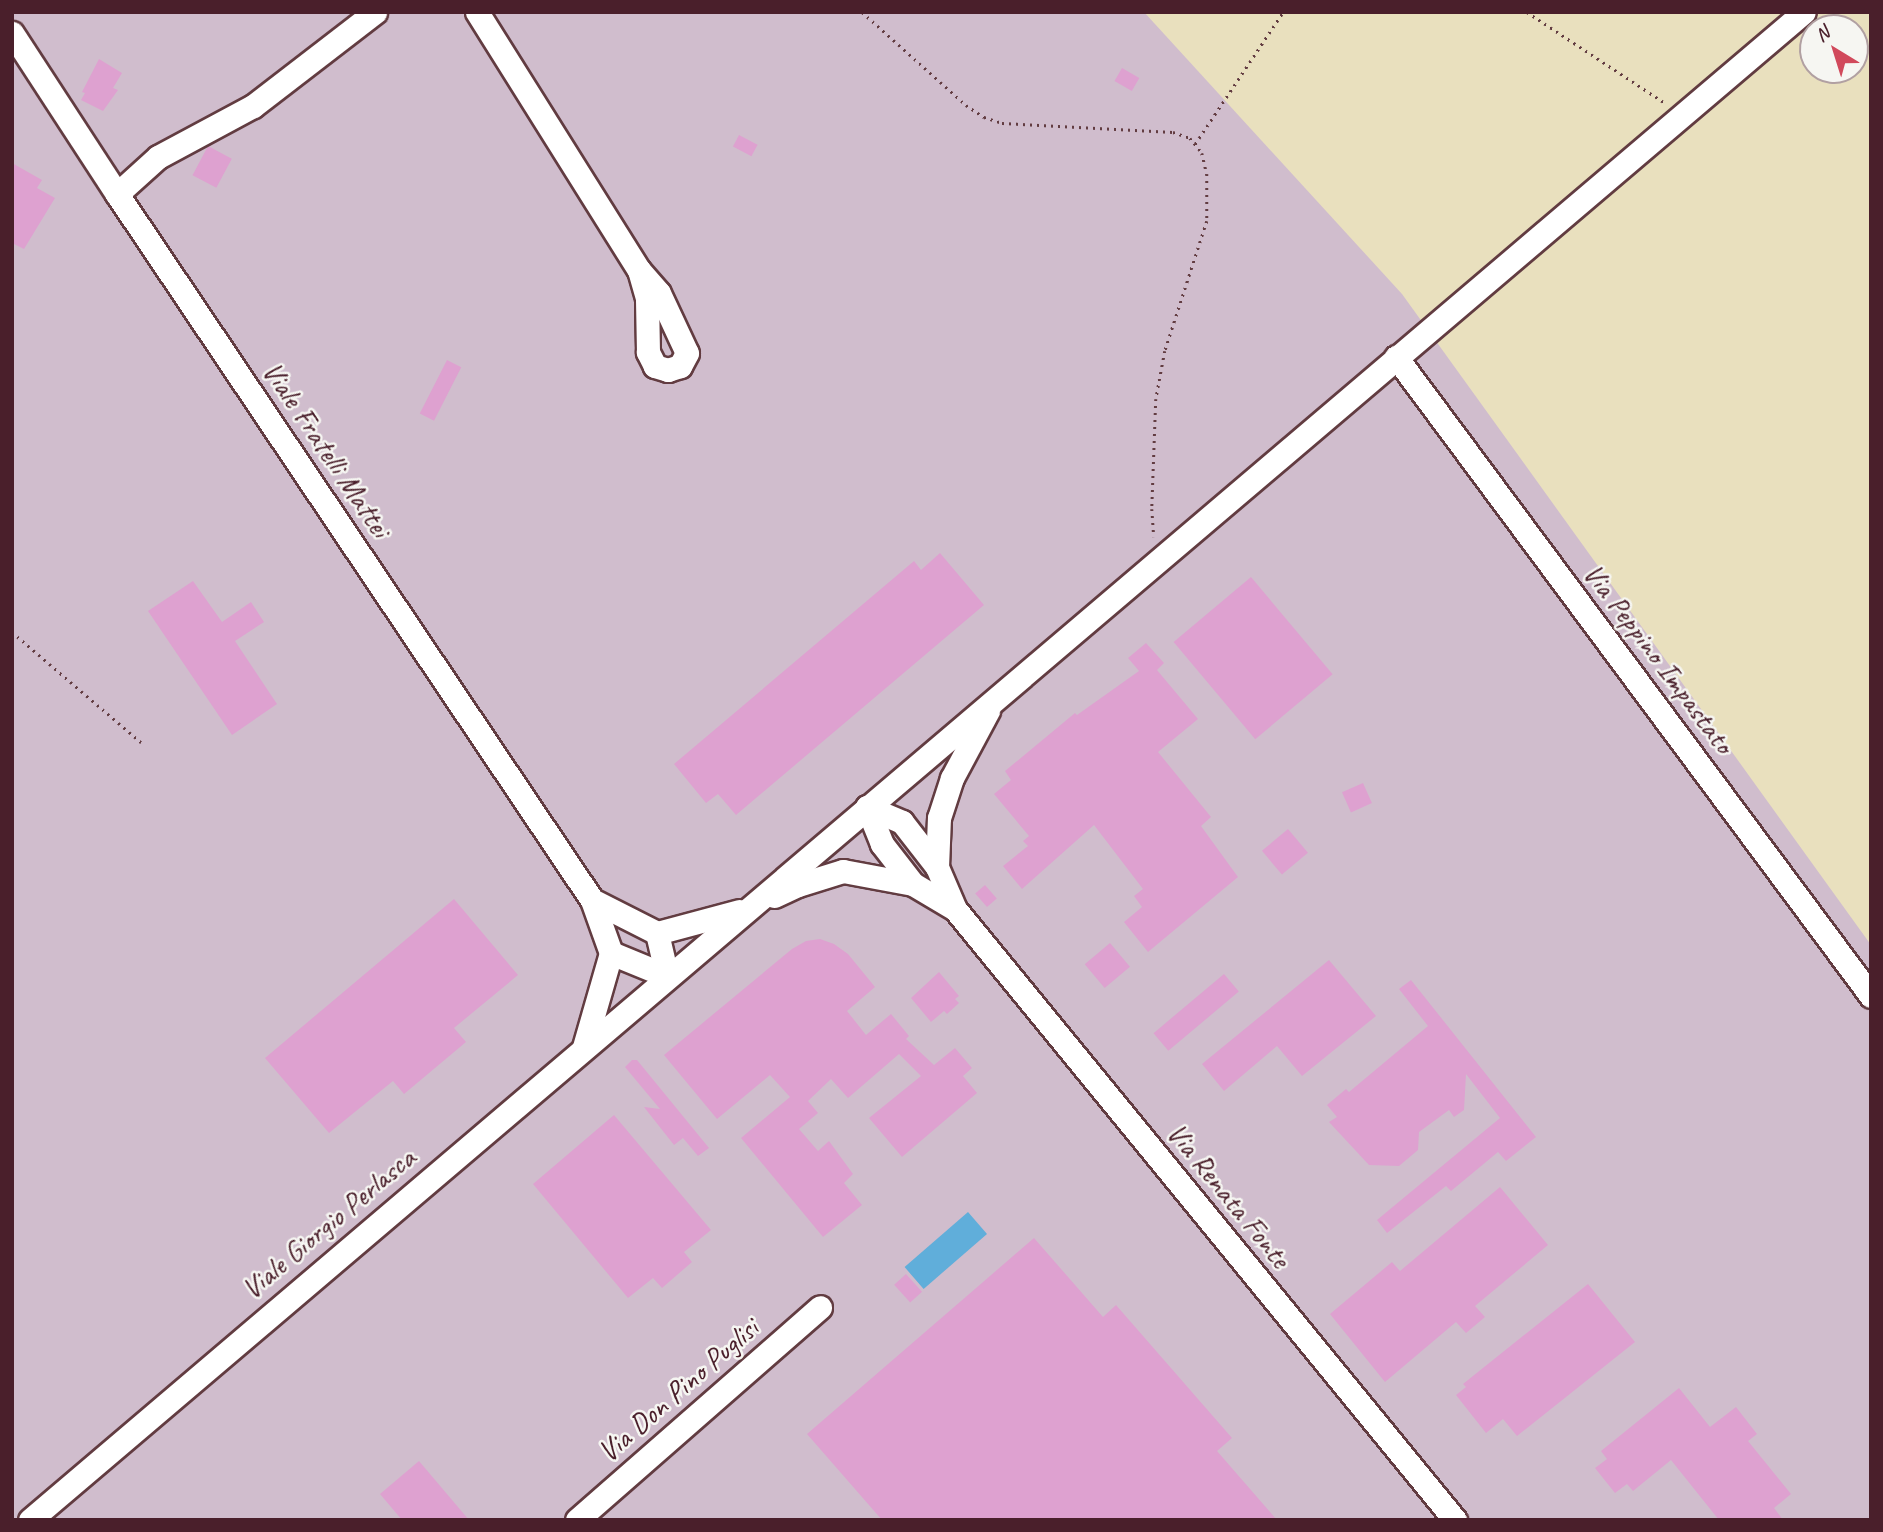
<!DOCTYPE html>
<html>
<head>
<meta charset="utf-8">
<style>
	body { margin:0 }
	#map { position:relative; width:1883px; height:1532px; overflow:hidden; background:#e9e0be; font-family:Caveat,sans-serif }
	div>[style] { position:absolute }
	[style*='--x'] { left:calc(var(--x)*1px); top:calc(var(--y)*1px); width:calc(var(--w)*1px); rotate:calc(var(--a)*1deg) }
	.industrial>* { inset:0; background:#d0bdcd }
	.water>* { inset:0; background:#60aeda; transform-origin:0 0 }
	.building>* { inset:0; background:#dea1d0; transform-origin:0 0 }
	.path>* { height:2.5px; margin-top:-1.25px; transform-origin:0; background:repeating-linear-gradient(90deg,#623c41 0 2px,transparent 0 7px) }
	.roads { filter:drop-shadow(2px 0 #623c41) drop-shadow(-2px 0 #623c41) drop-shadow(0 2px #623c41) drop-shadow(0 -2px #623c41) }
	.minor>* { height:23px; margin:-11.5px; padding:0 11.5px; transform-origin:11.5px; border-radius:11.5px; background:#fff }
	span { translate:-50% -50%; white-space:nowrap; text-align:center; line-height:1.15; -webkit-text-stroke:5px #f6f6f2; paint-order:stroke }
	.street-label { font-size:30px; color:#4a1f2b }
	.frame { position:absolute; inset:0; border:14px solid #4a1f2b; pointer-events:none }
	.north { position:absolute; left:1799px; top:14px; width:70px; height:70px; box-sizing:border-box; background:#f6f6f2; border:2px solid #b1a0a2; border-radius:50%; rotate:322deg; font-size:19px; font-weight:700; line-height:28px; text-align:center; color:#4a1f2b }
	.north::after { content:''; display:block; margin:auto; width:24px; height:32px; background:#d1495b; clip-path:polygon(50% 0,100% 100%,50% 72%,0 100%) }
</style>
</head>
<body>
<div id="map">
	<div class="industrial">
		<i style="clip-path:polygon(12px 12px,1144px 12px,1402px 294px,1871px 945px,1871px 1520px,12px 1520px)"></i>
	</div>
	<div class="water">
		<i style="left:968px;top:1212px;width:29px;height:84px;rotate:49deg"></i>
	</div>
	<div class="building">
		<i style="clip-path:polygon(99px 59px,122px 73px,113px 88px,118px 90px,103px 111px,81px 100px,85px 93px,82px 92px)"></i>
		<i style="left:1122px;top:68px;width:20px;height:15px;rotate:30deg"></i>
		<i style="left:739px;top:135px;width:21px;height:13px;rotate:28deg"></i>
		<i style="left:208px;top:146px;width:27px;height:33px;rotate:28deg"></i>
		<i style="clip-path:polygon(12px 163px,42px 180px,37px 188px,55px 198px,24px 249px,12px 243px)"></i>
		<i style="left:447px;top:360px;width:16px;height:60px;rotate:27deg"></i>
		<i style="clip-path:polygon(940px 553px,984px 605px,736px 815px,718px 794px,706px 803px,674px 764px,914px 561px,921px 570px)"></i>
		<i style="left:1251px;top:577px;width:127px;height:101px;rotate:50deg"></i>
		<i style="clip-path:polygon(193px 581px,222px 622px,251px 602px,264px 622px,235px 641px,277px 704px,232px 735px,148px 611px)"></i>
		<i style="clip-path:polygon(1146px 643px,1164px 663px,1157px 670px,1198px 719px,1158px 752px,1211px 817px,1201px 826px,1238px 877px,1148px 952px,1124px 922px,1142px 907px,1134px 896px,1143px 889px,1094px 825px,1022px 889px,1003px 866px,1028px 846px,1023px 841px,1029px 836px,994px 794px,1011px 780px,1005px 771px,1075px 713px,1077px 715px,1139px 671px,1128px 658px)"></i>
		<i style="left:1363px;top:783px;width:22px;height:23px;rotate:66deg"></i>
		<i style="left:1288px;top:829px;width:31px;height:34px;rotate:50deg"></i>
		<i style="left:985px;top:885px;width:18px;height:13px;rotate:49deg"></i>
		<i style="clip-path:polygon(454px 899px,518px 975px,454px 1028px,466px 1042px,404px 1094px,393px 1081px,329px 1133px,265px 1058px)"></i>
		<i style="clip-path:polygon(820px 939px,834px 944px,848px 954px,875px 987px,847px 1011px,866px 1035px,891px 1014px,909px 1036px,906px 1039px,934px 1065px,955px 1048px,972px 1068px,963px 1076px,977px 1093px,902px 1157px,869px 1118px,921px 1076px,899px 1054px,848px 1098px,831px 1079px,808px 1101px,818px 1113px,799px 1129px,818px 1151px,829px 1141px,853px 1174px,844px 1183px,862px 1205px,823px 1237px,741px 1138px,790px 1097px,770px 1075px,717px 1119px,664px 1055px,792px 949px,806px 941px)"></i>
		<i style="left:1110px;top:943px;width:31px;height:33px;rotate:50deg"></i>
		<i style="clip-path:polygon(1329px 960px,1376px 1016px,1302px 1076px,1277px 1046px,1224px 1091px,1202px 1064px)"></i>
		<i style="clip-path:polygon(939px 972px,959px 996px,955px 999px,959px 1003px,947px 1014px,944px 1011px,931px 1022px,911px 998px)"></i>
		<i style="left:1224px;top:974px;width:23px;height:92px;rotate:50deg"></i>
		<i style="clip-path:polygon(1411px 980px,1536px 1137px,1506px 1161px,1498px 1152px,1451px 1191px,1446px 1186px,1387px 1233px,1377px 1220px,1500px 1118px,1466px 1074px,1464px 1110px,1454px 1117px,1449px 1110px,1419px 1132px,1418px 1150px,1399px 1166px,1369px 1165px,1329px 1122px,1337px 1117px,1327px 1105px,1346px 1089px,1349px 1092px,1428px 1026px,1399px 989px)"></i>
		<i style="clip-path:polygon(632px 1060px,637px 1060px,709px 1148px,698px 1156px,683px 1138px,674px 1145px,644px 1107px,660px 1109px,625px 1067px)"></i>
		<i style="clip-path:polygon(614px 1115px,711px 1230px,684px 1252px,692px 1262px,662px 1288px,653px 1278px,628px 1298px,533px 1184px)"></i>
		<i style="clip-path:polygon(1500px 1187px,1548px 1245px,1475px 1306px,1485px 1317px,1466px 1333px,1456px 1322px,1385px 1382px,1330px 1314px,1392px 1262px,1400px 1271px)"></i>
		<i style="clip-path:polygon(1034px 1238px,1103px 1317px,1116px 1305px,1232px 1438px,1217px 1451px,1277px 1520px,882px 1520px,807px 1434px)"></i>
		<i style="left:906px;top:1274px;width:24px;height:16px;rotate:48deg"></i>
		<i style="clip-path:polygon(1588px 1284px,1635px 1342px,1517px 1436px,1503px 1419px,1486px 1433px,1456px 1395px,1466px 1387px,1463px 1384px)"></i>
		<i style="clip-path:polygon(1679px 1388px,1710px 1427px,1736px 1407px,1757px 1434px,1748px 1441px,1791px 1494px,1774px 1508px,1783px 1520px,1719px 1520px,1671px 1460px,1633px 1491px,1627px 1484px,1615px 1493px,1595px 1468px,1607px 1459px,1601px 1451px)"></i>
		<i style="clip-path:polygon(419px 1461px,469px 1520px,402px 1520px,380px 1494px)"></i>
	</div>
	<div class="path">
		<i style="--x:862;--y:12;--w:140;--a:41.8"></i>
		<i style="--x:966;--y:105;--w:22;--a:34"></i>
		<i style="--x:984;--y:117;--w:19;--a:18"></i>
		<i style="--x:1002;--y:123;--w:171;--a:3"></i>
		<i style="--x:1173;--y:132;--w:18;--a:19"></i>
		<i style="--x:1190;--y:138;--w:19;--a:51"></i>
		<i style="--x:1202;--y:153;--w:22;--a:77"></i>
		<i style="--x:1207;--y:174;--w:47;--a:90"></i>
		<i style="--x:1207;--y:221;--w:137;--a:107.9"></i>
		<i style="--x:1165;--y:351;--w:49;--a:100.6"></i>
		<i style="--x:1156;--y:399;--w:110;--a:92.1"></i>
		<i style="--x:1152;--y:509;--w:28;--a:86"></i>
		<i style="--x:1527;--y:12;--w:165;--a:33.4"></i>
		<i style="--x:1195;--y:144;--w:159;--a:-56.3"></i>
		<i style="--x:12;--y:632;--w:170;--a:40.5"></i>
	</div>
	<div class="roads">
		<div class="minor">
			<i style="--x:477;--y:12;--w:305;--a:57.9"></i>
			<i style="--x:639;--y:270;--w:30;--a:49"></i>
			<i style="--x:659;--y:293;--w:66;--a:65"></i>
			<i style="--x:687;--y:353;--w:15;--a:118"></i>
			<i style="--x:680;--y:366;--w:13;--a:162"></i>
			<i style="--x:668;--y:370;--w:14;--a:-163"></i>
			<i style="--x:655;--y:366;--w:16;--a:-117"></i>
			<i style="--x:648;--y:352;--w:54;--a:-91.1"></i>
			<i style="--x:647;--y:298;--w:29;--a:-106"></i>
			<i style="--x:12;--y:33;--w:192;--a:56.9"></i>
			<i style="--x:117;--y:194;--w:851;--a:56.07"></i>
			<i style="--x:117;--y:194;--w:55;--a:-42.1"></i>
			<i style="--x:158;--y:157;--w:108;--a:-28.2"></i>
			<i style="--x:253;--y:106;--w:154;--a:-37.6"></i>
			<i style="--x:1396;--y:357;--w:796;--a:53.37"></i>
			<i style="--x:913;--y:884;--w:51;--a:-127.8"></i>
			<i style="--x:882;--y:844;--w:40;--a:-112"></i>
			<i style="--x:867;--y:807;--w:38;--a:23"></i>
			<i style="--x:902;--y:822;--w:57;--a:52.1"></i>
			<i style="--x:774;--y:896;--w:26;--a:-25"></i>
			<i style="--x:798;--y:885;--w:47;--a:-17.3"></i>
			<i style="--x:843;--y:871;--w:71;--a:10.5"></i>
			<i style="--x:913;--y:884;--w:49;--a:30.8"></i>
			<i style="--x:955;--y:909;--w:46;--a:-113.2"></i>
			<i style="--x:937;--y:867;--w:49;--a:-87.7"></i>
			<i style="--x:939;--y:818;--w:42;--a:-72"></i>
			<i style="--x:952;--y:778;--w:76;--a:-61.8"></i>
			<i style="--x:955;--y:909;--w:790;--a:50.71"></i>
			<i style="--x:657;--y:933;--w:44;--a:76.9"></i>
			<i style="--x:611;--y:953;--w:61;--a:22.3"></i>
			<i style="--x:584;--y:1047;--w:98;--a:-74"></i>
			<i style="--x:611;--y:953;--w:56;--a:-109.7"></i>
			<i style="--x:592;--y:900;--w:73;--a:26.9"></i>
			<i style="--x:657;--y:933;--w:85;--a:-15"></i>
			<i style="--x:30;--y:1520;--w:2328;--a:-40.37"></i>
			<i style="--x:577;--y:1520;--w:323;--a:-41.2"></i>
		</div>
	</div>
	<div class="street-label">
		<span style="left:327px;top:449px;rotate:56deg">Viale Fratelli Mattei</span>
		<span style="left:1659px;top:658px;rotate:53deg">Via Peppino Impastato</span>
		<span style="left:1229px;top:1195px;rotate:51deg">Via Renata Fonte</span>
		<span style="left:328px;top:1223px;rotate:-40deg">Viale Giorgio Perlasca</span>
		<span style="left:678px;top:1390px;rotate:-41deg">Via Don Pino Puglisi</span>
	</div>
	<div class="frame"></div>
	<div class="north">N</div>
</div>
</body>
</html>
